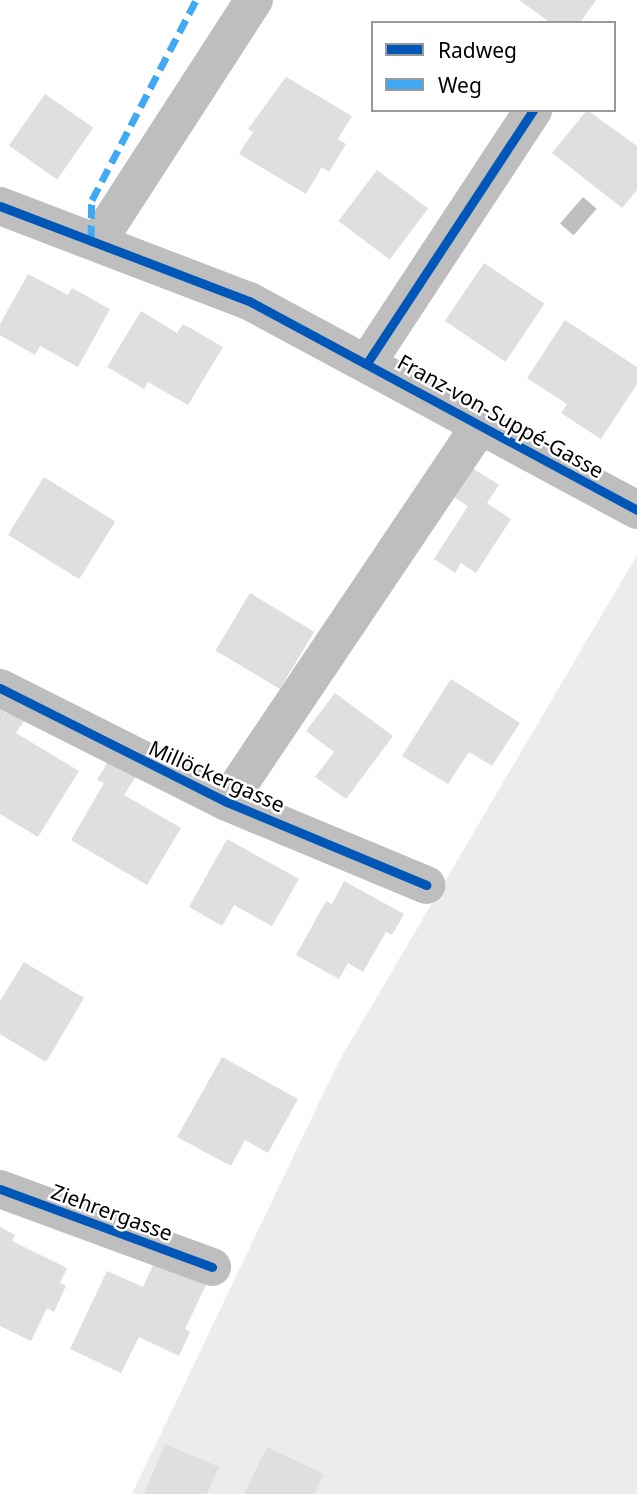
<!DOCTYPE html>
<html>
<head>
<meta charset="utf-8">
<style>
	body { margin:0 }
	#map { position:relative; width:637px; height:1494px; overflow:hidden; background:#fff; font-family:"Noto Sans",sans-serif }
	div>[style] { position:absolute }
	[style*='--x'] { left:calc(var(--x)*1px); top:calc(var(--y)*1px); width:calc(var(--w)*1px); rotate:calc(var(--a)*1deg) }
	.green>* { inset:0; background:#ececec }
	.water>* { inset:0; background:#bfbfbf; transform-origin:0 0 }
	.building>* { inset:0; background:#dfdfdf; transform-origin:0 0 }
	.minor>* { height:38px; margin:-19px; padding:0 19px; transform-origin:19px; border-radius:19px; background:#bebebe }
	.quiet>* { height:7px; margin-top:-3.5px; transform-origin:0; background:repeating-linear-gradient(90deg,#3fa9f5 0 14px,transparent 0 21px) }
	.cycleway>* { height:9px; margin:-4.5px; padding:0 4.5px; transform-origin:4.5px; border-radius:4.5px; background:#0057b8 }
	span { translate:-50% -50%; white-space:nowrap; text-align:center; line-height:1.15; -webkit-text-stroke:5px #fff; paint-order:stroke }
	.street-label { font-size:21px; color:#000 }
	.legend { position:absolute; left:371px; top:21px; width:245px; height:91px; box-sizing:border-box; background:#fff; border:2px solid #999; margin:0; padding:9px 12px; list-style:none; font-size:21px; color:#000 }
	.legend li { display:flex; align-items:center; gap:14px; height:35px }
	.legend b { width:35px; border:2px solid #999 }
</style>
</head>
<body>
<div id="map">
	<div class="green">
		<i style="clip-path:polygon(637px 555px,637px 1494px,132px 1494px,338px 1063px)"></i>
	</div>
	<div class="water">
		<i style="left:583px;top:197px;width:18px;height:35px;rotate:41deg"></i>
	</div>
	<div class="building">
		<i style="clip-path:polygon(519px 0,596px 0,580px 23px,551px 23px)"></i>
		<i style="clip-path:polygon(286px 77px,352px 116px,338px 139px,346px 144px,329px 172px,322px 167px,306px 194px,239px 154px,253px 132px,248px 129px)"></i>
		<i style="left:45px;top:94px;width:59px;height:63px;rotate:35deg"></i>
		<i style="clip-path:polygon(587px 110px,637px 146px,637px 190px,622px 208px,552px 153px)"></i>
		<i style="left:377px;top:170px;width:64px;height:64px;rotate:37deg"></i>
		<i style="left:484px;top:263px;width:73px;height:70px;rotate:34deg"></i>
		<i style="clip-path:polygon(28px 274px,68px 295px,72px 288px,110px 309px,78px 367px,40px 346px,35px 355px,0 335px,0 324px)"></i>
		<i style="clip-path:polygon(141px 311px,177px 333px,183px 324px,223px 347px,188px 405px,148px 382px,144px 389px,107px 367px)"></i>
		<i style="clip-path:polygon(565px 320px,637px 367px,637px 384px,601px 439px,561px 413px,567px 404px,527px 378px)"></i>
		<i style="clip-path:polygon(469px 466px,499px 485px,487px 503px,511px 519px,476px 573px,461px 563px,455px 573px,434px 559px,468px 506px,450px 495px)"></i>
		<i style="left:44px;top:477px;width:84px;height:68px;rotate:32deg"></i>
		<i style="left:250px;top:593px;width:75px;height:67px;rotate:31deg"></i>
		<i style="clip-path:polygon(451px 679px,520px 723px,492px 766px,469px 752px,448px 784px,402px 756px)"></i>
		<i style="clip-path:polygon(335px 693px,393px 736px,346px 799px,315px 777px,334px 752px,306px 731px)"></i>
		<i style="clip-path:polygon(10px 708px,26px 718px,16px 733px,79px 771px,38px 837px,0 814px,0 709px,7px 714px)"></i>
		<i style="clip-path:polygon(109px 760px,136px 776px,124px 795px,181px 828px,147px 885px,71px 840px,104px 783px,97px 780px)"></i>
		<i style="clip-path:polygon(227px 839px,299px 879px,272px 926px,234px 905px,222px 926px,189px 907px)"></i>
		<i style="clip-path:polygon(344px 881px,404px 914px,392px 935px,386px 932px,363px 972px,348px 963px,339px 979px,296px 955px,326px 901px,332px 904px)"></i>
		<i style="clip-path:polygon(24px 962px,84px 998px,46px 1062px,0 1034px,0 1001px)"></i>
		<i style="clip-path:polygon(222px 1057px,298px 1099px,268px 1153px,245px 1140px,231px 1166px,177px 1137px)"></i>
		<i style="clip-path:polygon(0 1227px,15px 1235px,12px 1241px,67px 1268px,60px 1283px,66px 1286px,54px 1312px,47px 1308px,31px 1341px,0 1326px)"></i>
		<i style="clip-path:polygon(155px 1261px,206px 1285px,185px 1329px,190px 1332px,179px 1356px,139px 1337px,121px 1373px,70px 1349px,107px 1271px,143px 1287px)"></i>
		<i style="clip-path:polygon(165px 1444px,219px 1467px,207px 1494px,144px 1494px)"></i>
		<i style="clip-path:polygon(267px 1447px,324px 1474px,314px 1494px,244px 1494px)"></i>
	</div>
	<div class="minor">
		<i style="--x:0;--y:206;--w:267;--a:20.9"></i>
		<i style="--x:249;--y:301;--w:441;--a:28.3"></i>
		<i style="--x:98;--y:241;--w:287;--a:-57.1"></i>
		<i style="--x:367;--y:363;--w:303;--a:-56.7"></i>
		<i style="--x:0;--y:688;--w:254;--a:26.7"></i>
		<i style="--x:227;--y:802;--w:216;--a:22.6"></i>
		<i style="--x:227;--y:802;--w:454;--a:-56.1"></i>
		<i style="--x:0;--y:1189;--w:226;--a:20.2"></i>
	</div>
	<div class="quiet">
		<i style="--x:91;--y:239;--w:39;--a:-89"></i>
		<i style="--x:92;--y:200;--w:225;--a:-62.5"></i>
	</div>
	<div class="cycleway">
		<i style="--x:0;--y:206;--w:267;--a:20.9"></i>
		<i style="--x:249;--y:301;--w:441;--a:28.3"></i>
		<i style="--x:367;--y:363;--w:303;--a:-56.7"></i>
		<i style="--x:0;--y:688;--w:254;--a:26.7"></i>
		<i style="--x:227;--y:802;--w:216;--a:22.6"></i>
		<i style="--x:0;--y:1189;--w:226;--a:20.2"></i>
	</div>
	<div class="street-label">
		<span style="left:501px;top:416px;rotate:29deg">Franz-von-Suppé-Gasse</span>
		<span style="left:217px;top:776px;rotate:24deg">Millöckergasse</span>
		<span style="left:112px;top:1212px;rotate:20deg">Ziehrergasse</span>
	</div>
	<ul class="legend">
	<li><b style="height:9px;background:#0057b8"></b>Radweg</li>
	<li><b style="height:9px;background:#3fa9f5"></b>Weg</li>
	</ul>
</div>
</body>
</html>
